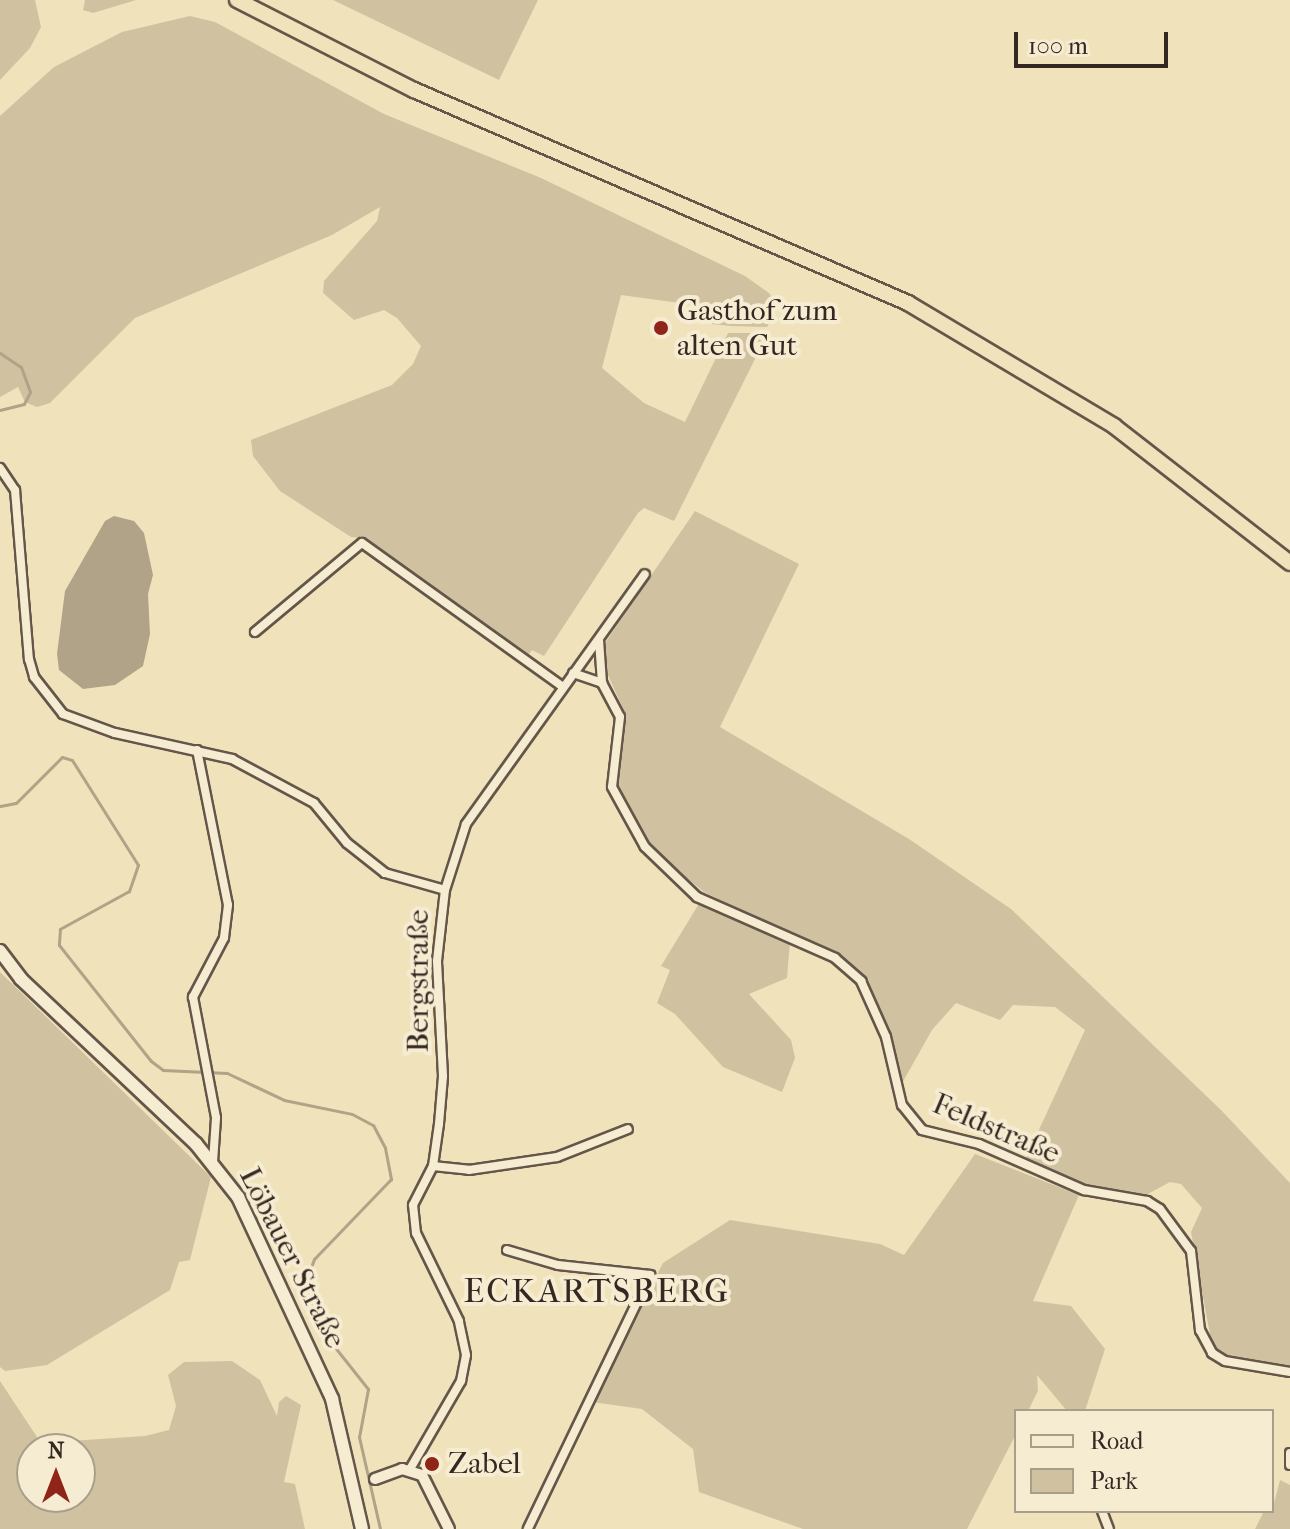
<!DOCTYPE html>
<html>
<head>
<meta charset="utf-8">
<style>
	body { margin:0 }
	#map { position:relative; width:1290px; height:1529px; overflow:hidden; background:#f0e2ba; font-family:"IM FELL French Canon",serif }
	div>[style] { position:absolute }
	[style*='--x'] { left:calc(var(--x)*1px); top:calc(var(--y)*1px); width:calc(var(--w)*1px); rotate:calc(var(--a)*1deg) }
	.green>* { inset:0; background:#d0c2a0 }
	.water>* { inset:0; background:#b0a387 }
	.stream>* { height:3px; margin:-1.5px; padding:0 1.5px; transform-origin:1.5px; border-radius:1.5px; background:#b0a387 }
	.roads { filter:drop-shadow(2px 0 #645649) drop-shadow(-2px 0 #645649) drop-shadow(0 2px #645649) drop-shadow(0 -2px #645649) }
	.minor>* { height:8px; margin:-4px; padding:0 4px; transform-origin:4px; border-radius:4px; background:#f5ecd2 }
	.tertiary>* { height:10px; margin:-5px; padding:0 5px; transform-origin:5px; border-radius:5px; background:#f5ecd2 }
	.secondary>* { height:12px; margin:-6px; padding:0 6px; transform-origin:6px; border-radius:6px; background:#f5ecd2 }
	.trunk>* { height:14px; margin:-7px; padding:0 7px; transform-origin:7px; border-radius:7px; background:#f0e2ba }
	.dots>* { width:22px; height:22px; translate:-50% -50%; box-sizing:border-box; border:4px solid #f5ecd2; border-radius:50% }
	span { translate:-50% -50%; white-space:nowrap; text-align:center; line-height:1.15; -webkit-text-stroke:8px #f5ecd2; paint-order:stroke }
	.poi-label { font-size:30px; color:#352823 }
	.left { translate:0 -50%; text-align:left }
	.street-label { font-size:30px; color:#352823 }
	.quarter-label { font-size:34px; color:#352823; letter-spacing:2px }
	.legend { position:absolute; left:1014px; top:1409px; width:260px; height:104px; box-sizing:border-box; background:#f5ecd2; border:2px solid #a89e8c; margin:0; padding:10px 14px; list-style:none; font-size:24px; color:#352823 }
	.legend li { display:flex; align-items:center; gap:16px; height:40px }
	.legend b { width:40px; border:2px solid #a89e8c }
	.north { position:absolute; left:16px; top:1433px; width:80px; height:80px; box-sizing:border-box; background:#f5ecd2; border:2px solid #a89e8c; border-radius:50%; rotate:0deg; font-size:22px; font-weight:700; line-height:32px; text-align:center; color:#352823 }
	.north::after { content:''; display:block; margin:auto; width:28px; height:36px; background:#8f2418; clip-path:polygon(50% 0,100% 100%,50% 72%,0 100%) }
	.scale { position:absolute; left:1014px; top:32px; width:154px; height:36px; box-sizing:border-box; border:4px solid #352823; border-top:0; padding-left:10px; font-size:24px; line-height:28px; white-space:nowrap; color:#352823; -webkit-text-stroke:6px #f5ecd2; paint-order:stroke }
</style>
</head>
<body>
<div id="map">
	<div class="green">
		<i style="clip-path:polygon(0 0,35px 0,41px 27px,30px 48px,0 80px)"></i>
		<i style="clip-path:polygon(85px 0,136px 0,93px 13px,83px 10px)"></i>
		<i style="clip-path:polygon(333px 0,538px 0,499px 80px)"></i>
		<i style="clip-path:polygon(190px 16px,215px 22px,384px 114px,541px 178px,745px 276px,769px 293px,778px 307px,767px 327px,731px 326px,712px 324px,702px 306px,621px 295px,602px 368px,644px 403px,685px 422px,728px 333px,754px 333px,763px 343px,674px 521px,644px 508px,638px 513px,544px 656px,532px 650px,526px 658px,363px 538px,351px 537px,280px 491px,253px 456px,251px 440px,392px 385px,413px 364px,421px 346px,397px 318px,384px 310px,354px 320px,323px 293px,324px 281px,377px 221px,380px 207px,332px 235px,135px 318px,50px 403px,37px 407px,25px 402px,18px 387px,0 397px,0 116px,54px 67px,122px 32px)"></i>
		<i style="clip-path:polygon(695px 511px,799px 564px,720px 727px,909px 839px,1011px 909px,1221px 1110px,1290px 1183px,1290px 1367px,1231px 1357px,1212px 1345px,1191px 1232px,1202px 1208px,1181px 1184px,1170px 1182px,1146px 1195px,1099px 1189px,1025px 1160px,1085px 1030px,1055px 1007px,1013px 1005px,1000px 1020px,956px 1003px,932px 1030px,901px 1085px,879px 1006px,848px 962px,704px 892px,653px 851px,640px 833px,616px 787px,626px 715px,607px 673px,605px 643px)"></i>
		<i style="clip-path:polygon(700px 902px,790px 941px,787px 978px,749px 994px,791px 1040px,795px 1058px,782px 1092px,723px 1067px,675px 1014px,657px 1003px,670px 970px,661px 966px)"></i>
		<i style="clip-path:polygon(0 972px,211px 1177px,190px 1260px,179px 1262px,170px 1290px,47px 1365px,5px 1371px,0 1367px)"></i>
		<i style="clip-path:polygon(975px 1154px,1079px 1195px,1033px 1301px,1071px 1306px,1105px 1349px,1085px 1411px,1067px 1411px,1037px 1375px,1038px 1391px,1028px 1411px,1016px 1411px,1016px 1434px,967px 1529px,803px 1529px,699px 1492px,693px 1449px,642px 1409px,592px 1402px,663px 1263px,730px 1220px,880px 1244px,904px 1255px)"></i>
		<i style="clip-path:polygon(evenodd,232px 1361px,260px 1380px,277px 1416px,279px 1402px,286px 1396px,301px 1405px,284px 1482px,295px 1484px,305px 1529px,0 1529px,0 1381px,41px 1443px,145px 1436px,169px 1430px,176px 1406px,168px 1375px,184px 1362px,232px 1361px,32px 1449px,80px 1449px,80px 1497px,32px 1497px,32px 1449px)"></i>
		<i style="clip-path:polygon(1280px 1480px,1290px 1485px,1290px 1529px,1255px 1529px,1264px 1511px,1272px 1511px)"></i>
	</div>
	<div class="water">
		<i style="clip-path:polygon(114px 516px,134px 521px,144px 533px,153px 575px,148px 594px,150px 634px,143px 666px,115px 685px,83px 689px,59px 670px,57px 654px,65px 591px,105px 521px)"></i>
	</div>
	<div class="stream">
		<i style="--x:0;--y:353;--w:25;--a:34"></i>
		<i style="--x:21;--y:367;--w:27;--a:70"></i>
		<i style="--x:30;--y:392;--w:13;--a:117"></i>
		<i style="--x:24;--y:404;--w:25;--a:166"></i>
		<i style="--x:0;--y:806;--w:16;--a:-11"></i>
		<i style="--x:16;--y:803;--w:65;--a:-45"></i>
		<i style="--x:62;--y:757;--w:10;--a:17"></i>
		<i style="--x:72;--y:760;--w:124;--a:57.8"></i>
		<i style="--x:138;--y:865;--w:28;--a:109"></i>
		<i style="--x:129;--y:891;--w:79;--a:151.2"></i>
		<i style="--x:60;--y:929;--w:16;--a:94"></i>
		<i style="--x:59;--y:945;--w:148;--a:51.6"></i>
		<i style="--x:151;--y:1061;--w:15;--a:37"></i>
		<i style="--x:163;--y:1070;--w:64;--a:2.7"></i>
		<i style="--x:227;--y:1073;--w:63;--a:25.3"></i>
		<i style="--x:284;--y:1100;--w:69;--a:11.6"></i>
		<i style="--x:352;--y:1114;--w:24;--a:28"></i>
		<i style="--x:373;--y:1125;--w:26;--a:62"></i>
		<i style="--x:385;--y:1148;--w:32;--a:79"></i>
		<i style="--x:391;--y:1179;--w:111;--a:133.9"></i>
		<i style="--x:314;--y:1259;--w:29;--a:110"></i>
		<i style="--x:304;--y:1286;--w:55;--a:66.3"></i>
		<i style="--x:326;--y:1336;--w:68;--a:51.6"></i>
		<i style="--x:368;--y:1389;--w:49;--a:100.6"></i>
		<i style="--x:359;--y:1437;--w:94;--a:77.1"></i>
	</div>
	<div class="roads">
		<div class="minor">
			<i style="--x:0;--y:468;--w:27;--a:56"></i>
			<i style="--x:15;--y:490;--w:170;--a:85.3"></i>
			<i style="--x:29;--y:659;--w:19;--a:74"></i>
			<i style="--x:34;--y:677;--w:47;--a:51.9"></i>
			<i style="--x:63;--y:714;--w:55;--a:20.1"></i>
			<i style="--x:115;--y:733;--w:120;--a:12.5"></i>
			<i style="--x:232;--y:759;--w:93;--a:28.2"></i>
			<i style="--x:314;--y:803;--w:52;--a:50.5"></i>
			<i style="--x:347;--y:843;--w:48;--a:38.3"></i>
			<i style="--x:385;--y:873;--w:62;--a:15.8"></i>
			<i style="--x:255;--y:632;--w:139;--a:-39.8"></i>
			<i style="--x:362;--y:543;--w:246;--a:35.6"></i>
			<i style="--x:599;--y:640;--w:43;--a:86"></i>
			<i style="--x:602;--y:683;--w:38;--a:62"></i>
			<i style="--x:620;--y:717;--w:70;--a:96.5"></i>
			<i style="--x:612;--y:787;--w:68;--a:61.2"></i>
			<i style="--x:645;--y:847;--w:72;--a:43.9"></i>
			<i style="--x:697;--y:897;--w:151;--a:23.8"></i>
			<i style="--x:835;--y:958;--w:35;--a:41"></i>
			<i style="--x:861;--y:981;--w:61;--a:65.9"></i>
			<i style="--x:886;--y:1037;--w:70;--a:76.8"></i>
			<i style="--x:902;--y:1105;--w:32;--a:51"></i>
			<i style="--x:922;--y:1130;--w:59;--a:13.8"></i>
			<i style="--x:979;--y:1144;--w:115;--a:23.7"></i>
			<i style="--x:1084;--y:1190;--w:64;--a:9.9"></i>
			<i style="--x:1147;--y:1201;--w:15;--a:32"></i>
			<i style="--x:1160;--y:1209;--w:52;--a:53.6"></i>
			<i style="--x:1191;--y:1251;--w:80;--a:83.5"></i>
			<i style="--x:1200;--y:1330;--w:26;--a:62"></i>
			<i style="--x:1212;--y:1353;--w:15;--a:32"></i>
			<i style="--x:1225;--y:1361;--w:66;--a:9.6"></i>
			<i style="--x:573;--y:673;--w:31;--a:19"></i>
			<i style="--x:197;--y:750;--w:158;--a:78.7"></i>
			<i style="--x:228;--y:905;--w:33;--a:97"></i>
			<i style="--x:224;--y:938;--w:67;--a:117.7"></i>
			<i style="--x:193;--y:997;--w:123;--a:79.2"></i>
			<i style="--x:216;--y:1118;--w:44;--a:93.9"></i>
			<i style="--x:433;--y:1166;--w:36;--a:6"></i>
			<i style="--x:469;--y:1170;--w:89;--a:-8.4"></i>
			<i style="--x:557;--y:1157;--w:76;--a:-21.5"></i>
			<i style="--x:507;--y:1250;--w:53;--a:16.4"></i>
			<i style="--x:558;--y:1265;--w:93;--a:6.2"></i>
			<i style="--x:650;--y:1275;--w:282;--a:115.7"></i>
			<i style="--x:1290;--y:1453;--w:12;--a:90"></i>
			<i style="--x:410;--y:1469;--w:102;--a:-59.9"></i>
			<i style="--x:461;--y:1381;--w:26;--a:-79"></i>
			<i style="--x:466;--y:1355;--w:35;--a:-102"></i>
			<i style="--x:459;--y:1321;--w:98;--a:-116"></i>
			<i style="--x:416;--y:1233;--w:28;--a:-96"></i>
			<i style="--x:413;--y:1205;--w:44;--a:-62.9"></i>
			<i style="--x:433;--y:1166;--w:42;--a:-81.9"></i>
			<i style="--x:439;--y:1124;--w:48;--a:-85.2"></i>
			<i style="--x:443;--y:1076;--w:115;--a:-93"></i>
			<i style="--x:437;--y:961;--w:71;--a:-83.6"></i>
			<i style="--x:445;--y:890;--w:69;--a:-72.3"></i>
			<i style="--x:466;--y:824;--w:307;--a:-54.4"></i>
			<i style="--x:1102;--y:1511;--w:19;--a:69"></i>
		</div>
		<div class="tertiary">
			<i style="--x:375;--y:1479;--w:29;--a:-20"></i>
			<i style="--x:402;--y:1469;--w:21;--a:17"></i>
			<i style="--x:422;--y:1475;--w:60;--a:63.4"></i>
		</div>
		<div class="secondary">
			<i style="--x:0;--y:951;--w:35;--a:53"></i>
			<i style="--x:21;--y:979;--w:241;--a:43.3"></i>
			<i style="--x:196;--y:1144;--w:68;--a:51.6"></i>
			<i style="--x:238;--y:1197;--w:223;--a:65"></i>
			<i style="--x:332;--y:1399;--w:133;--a:77"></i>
		</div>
		<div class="trunk">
			<i style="--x:237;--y:0;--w:199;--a:27"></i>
			<i style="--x:414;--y:90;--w:538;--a:23.32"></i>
			<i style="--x:908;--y:303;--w:240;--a:30.8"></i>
			<i style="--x:1114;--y:426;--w:223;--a:37.9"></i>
		</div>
	</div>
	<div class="dots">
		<i style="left:661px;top:328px;background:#8f2418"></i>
		<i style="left:432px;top:1464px;background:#8f2418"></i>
	</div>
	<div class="poi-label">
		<span class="left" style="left:677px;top:328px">Gasthof zum<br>alten Gut</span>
		<span class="left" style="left:448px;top:1464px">Zabel</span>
	</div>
	<div class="street-label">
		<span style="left:419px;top:981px;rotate:-90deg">Bergstraße</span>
		<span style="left:996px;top:1129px;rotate:23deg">Feldstraße</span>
		<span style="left:292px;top:1258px;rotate:63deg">Löbauer Straße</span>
	</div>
	<div class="quarter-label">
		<span style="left:597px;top:1292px">ECKARTSBERG</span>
	</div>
	<ul class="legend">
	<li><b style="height:10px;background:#f5ecd2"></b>Road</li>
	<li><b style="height:22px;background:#d0c2a0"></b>Park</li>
	</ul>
	<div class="north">N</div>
	<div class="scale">100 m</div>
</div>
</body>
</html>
